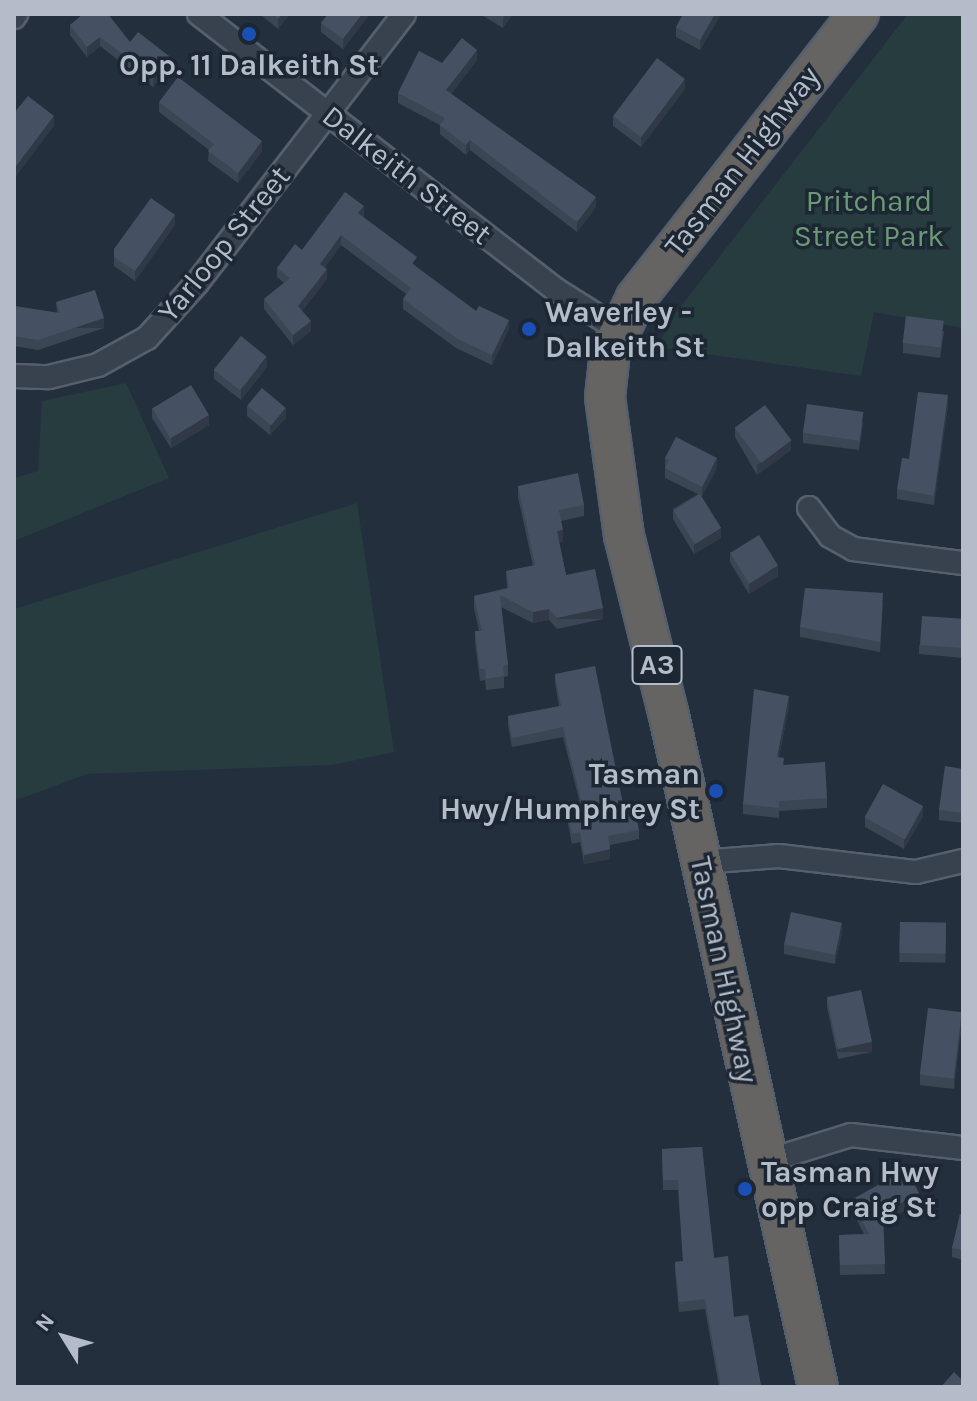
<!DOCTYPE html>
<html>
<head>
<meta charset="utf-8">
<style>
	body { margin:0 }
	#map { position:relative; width:977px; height:1401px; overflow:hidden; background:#242f3e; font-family:Karla,sans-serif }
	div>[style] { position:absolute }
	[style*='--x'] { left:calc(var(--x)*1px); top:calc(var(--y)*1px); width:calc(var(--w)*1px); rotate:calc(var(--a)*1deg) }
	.green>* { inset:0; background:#263c3f }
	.roads { filter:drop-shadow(2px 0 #565f6c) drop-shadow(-2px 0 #565f6c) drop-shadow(0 2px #565f6c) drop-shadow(0 -2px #565f6c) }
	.minor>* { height:22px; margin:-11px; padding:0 11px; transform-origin:11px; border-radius:11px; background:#38414e }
	.trunk>* { height:38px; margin:-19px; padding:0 19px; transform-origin:19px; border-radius:19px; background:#656462 }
	.wall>* { inset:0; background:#3b4654; transform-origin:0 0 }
	.shaded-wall>* { inset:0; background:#303945; transform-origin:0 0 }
	.building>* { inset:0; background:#455162; transform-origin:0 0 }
	.dots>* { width:22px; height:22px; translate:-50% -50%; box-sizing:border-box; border:4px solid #1d2633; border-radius:50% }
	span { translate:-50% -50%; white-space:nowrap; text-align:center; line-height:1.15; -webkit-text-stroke:7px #1d2633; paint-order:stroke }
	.shield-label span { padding:2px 6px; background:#1d2633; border:2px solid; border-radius:6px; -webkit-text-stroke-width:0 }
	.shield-label { font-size:28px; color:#b4bcc9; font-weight:700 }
	.poi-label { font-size:30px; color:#b4bcc9; font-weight:700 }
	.left { translate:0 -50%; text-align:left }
	.right { translate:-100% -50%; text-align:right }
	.street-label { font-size:30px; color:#b4bcc9 }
	.park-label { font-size:30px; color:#6b9a76 }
	.frame { position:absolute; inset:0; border:16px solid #b4bcc9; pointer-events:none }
	.north { position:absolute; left:24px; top:1297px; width:80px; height:80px; -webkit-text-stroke:6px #1d2633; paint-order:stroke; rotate:307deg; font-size:22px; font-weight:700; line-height:32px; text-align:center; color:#b4bcc9 }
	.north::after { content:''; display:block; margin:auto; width:28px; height:36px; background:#b4bcc9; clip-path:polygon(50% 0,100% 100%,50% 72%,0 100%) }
</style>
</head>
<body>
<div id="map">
	<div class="green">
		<i style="clip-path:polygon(908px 14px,963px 14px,963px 328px,874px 312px,861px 376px,657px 347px,675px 314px)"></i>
		<i style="clip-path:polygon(126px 383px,169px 478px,14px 541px,14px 478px,38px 471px,42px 401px)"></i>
		<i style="clip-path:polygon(357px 503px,394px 752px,332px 765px,87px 774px,14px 801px,14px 609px)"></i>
	</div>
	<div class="roads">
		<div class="minor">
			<i style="--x:199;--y:14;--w:451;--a:37.7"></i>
			<i style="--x:556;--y:290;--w:75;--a:32"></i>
			<i style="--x:14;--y:17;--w:4;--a:-56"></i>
			<i style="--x:14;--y:376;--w:35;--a:2"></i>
			<i style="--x:49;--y:377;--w:50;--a:-13.8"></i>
			<i style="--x:98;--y:365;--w:56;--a:-28.9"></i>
			<i style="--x:147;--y:338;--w:74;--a:-47.7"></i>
			<i style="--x:197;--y:283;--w:339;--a:-52.4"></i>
			<i style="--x:809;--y:508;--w:35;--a:53"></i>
			<i style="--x:830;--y:536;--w:26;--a:29"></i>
			<i style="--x:853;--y:549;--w:111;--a:7.3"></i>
			<i style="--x:701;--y:862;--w:78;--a:-4.4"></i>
			<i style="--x:779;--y:856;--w:138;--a:6.7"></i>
			<i style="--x:916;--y:872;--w:48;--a:-13.2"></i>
			<i style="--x:764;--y:1162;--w:91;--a:-17.2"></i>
			<i style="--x:851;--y:1135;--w:113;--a:6.6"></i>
		</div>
		<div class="trunk">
			<i style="--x:818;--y:1387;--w:687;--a:-102.52"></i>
			<i style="--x:669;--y:716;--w:186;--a:-104"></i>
			<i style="--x:624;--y:536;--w:140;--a:-97.8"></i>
			<i style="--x:605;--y:397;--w:45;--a:-83.7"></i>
			<i style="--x:610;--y:352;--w:60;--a:-64.3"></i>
			<i style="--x:636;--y:298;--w:361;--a:-51.9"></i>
		</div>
	</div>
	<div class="wall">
		<i style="clip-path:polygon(260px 14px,290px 14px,278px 29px)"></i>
		<i style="clip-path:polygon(328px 14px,370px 14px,343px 49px,321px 32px,321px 23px)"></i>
		<i style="clip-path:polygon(480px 14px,513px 14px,503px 28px)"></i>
		<i style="clip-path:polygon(721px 14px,700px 50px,676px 37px,676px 27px)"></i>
		<i style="clip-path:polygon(70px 25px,130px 42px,169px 66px,153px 87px,100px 46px,87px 57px,70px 35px)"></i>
		<i style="clip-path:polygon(477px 60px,451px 94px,596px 207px,577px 232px,470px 150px,466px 155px,440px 134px,440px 125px,398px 103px,398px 93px,442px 63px)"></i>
		<i style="clip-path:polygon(685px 89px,641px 147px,613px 126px,613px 116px)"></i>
		<i style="clip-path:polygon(159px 102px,262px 151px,238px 183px,208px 161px,209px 150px,159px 112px)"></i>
		<i style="clip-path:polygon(364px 216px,363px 217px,417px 267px,476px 311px,509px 329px,492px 365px,456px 348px,403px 309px,403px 299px,406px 294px,341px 245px,325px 267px,327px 279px,302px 311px,311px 331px,293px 345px,264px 309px,264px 299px,284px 283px,277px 277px,277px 268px,302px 250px)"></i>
		<i style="clip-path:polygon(175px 225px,135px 281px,114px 266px,114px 249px)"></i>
		<i style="clip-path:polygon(56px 302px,104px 328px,38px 350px,14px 346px,14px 306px,57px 313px)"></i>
		<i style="clip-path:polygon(944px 331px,940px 358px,903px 353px,903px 343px)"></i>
		<i style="clip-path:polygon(267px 367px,241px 400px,214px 379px,214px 369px)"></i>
		<i style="clip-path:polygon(948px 405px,934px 505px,897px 499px,897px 489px,909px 459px)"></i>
		<i style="clip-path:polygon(247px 406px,286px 418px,270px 435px,247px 416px)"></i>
		<i style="clip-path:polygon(152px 408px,209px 425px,171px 448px,152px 418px)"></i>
		<i style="clip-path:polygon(863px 422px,859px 450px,803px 443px,803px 433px)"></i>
		<i style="clip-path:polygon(735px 428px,791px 450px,757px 475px,735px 437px)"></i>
		<i style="clip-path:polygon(665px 458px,717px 468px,702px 496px,701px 496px,721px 538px,694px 554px,673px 519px,673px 509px,698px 494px,665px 478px)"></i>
		<i style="clip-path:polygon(518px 486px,584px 505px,584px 516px,561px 521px,563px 541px,559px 542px,566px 575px,603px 619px,557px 629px,549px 620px,533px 623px,501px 607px,508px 665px,508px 676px,504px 677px,504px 688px,486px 690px,485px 680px,480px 681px,475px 642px,475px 631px,479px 631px,474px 608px,474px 596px,507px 588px,506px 571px,533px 566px,518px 497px)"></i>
		<i style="clip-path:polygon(730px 552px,778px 576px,749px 594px,730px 562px)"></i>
		<i style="clip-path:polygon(883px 603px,880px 652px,800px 637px,800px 627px)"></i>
		<i style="clip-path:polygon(963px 619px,963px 658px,919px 654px,919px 645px)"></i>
		<i style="clip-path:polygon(555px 674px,623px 804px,639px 830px,639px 839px,610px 845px,610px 859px,584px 864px,580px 842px,572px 844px,568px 824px,568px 814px,582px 811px,563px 737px,512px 747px,508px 725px,508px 716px,559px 706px,555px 683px)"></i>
		<i style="clip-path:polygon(789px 706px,779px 757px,784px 765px,827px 798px,827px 808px,779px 811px,779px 818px,743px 814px,743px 804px)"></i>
		<i style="clip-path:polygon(963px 769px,963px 823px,939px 820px,939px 810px)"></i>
		<i style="clip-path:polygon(923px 816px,904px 849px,865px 827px,865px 817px)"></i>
		<i style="left:900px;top:922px;width:46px;height:40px;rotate:1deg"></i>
		<i style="clip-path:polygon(842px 933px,835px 964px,784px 954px,784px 944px)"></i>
		<i style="clip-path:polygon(827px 997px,872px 1052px,838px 1059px,827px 1007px)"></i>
		<i style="clip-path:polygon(962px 1021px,954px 1089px,920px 1085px,920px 1075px)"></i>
		<i style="clip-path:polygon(702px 1147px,714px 1258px,734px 1317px,748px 1315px,761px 1387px,719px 1387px,705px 1309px,679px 1312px,675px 1272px,675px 1262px,683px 1261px,678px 1190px,663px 1190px,662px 1149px)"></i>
		<i style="clip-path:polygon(851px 1200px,919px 1203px,883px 1222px,885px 1274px,840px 1275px,839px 1235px,864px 1234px,851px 1209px)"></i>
		<i style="clip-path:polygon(963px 1215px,963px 1260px,952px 1257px,952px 1248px)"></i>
	</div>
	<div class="shaded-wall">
		<i style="clip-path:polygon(282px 14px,290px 14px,278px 29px,278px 19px)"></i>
		<i style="clip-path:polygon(362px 14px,370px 14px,343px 49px,343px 39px)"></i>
		<i style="clip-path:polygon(506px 14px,513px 14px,503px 28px,503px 18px)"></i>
		<i style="clip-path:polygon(715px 14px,721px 14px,700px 50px,700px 40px)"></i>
		<i style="clip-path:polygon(100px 37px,100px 46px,87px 57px,87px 47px)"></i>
		<i style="clip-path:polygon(477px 50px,477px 60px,446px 100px,446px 90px)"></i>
		<i style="clip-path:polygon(169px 56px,169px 66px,153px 87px,153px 77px)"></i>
		<i style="clip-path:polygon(685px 79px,685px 89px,641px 147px,641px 137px)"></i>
		<i style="clip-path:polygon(54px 116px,54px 126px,14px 179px,14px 169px)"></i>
		<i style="clip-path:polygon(470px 140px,470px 150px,466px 155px,466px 145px)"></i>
		<i style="clip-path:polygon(262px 141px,262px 151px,238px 183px,238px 173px)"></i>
		<i style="clip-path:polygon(596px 197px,596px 207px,577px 232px,577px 222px)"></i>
		<i style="clip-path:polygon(364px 206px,364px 216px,358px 223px,358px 213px)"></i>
		<i style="clip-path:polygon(175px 215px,175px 225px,135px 281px,135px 271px)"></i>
		<i style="clip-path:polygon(341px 235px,341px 245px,320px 274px,320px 264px)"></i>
		<i style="clip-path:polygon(327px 269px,327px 279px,298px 316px,298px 306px)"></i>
		<i style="left:104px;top:318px;width:10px;height:70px;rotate:90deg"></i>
		<i style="clip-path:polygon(509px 320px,509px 329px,492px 365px,492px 355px)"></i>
		<i style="clip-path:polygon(311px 321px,311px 331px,293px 345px,293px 335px)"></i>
		<i style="clip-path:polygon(267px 357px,267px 367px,241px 400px,241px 390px)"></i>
		<i style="clip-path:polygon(948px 395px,948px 405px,934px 505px,934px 496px)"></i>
		<i style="clip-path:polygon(286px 408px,286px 418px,270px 435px,270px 425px)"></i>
		<i style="clip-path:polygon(209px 415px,209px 425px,171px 448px,171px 438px)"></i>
		<i style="clip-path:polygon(791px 440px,791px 450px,757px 475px,757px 465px)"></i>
		<i style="clip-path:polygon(717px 458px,717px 468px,702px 496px,702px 487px)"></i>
		<i style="clip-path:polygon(721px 528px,721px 538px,694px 554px,694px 544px)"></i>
		<i style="clip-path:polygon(563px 530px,563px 541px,557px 542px,557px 531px)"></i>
		<i style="clip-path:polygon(778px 566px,778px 576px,749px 594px,749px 584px)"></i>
		<i style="left:603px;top:608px;width:11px;height:47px;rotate:90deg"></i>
		<i style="clip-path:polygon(549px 609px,549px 620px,533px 623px,533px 612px)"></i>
		<i style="clip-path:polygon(789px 696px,789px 706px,777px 767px,777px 757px)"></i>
		<i style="clip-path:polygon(923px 806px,923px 816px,904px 849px,904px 839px)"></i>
		<i style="clip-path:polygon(610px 849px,610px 859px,584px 864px,584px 855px)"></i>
		<i style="clip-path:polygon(842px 923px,842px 933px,835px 964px,835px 955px)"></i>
		<i style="clip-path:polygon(962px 1012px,962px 1021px,954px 1089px,954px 1079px)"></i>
		<i style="left:872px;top:1042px;width:10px;height:35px;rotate:90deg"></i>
		<i style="clip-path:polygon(919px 1193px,919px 1203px,883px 1223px,883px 1213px)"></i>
	</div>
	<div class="building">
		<i style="clip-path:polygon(83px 14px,108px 14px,130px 42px,138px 32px,169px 56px,153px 77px,100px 37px,87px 47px,70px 25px)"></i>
		<i style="clip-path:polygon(272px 14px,282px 14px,278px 19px)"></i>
		<i style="clip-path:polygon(328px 14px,362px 14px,343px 39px,321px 23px)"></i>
		<i style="clip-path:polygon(683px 14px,715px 14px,700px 40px,676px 27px)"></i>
		<i style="clip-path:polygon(462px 38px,477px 50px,446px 90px,596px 197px,577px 222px,470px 140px,466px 145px,440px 125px,445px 118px,398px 93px,419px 51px,442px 63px)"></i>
		<i style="left:657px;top:58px;width:35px;height:73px;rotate:37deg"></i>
		<i style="clip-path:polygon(178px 77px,262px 141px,238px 173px,208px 151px,214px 144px,159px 102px)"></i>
		<i style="clip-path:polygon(28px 96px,54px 116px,14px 169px,14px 113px)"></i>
		<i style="clip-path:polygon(345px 192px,364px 206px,358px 213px,417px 257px,412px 264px,476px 311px,479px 306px,509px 320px,492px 355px,456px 338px,403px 299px,411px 288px,341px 235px,320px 264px,327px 269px,298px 306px,311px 321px,293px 335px,264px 299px,290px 278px,277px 268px,295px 244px,302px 250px)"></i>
		<i style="clip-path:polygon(151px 198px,175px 215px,135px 271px,114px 257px,114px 249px)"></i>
		<i style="clip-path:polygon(95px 290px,104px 318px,38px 340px,14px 336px,14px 306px,60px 313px,56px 302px)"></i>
		<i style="left:906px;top:316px;width:38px;height:27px;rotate:7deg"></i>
		<i style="left:241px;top:336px;width:33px;height:43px;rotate:39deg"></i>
		<i style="left:191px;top:385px;width:35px;height:45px;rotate:59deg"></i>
		<i style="left:262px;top:388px;width:31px;height:23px;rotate:40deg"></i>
		<i style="clip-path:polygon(918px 392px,948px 395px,934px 496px,897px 489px,902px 458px,909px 459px)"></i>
		<i style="left:807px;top:404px;width:57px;height:29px;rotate:8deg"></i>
		<i style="left:765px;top:405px;width:44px;height:38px;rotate:53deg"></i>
		<i style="clip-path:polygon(676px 437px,717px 458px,702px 487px,665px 468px,669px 460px,665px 458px)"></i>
		<i style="clip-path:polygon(578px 473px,584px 505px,559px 510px,563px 530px,557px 531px,566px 575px,595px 569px,603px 608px,557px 618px,549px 609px,533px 612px,500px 595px,508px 665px,503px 666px,504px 676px,486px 679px,485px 669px,480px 669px,475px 631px,482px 631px,474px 596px,509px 588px,506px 571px,535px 565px,518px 486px)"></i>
		<i style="left:700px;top:494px;width:40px;height:31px;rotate:58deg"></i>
		<i style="left:759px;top:535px;width:36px;height:34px;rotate:58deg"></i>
		<i style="clip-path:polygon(805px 588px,883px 593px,880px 642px,800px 627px)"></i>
		<i style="left:922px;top:616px;width:41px;height:29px;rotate:4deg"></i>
		<i style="clip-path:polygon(595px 666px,623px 804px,633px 802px,639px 830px,608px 836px,610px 849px,584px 855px,580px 832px,572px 834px,568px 814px,584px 811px,563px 727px,512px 738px,508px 716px,561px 706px,555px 674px)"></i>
		<i style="clip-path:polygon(754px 689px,789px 696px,777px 757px,784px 758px,783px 765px,825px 762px,827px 798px,779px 801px,779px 808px,743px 804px)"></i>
		<i style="clip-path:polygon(945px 766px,963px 769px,963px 813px,939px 810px)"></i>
		<i style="left:883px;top:784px;width:46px;height:38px;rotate:29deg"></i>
		<i style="left:791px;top:912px;width:52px;height:33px;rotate:12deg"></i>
		<i style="left:900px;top:922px;width:46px;height:31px;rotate:1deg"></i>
		<i style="left:861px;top:990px;width:53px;height:35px;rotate:78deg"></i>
		<i style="left:928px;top:1008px;width:34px;height:67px;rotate:7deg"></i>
		<i style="clip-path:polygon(702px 1147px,714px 1258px,728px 1256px,734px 1317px,748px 1315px,761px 1385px,749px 1387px,721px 1387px,705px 1299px,679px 1302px,675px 1262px,683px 1261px,678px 1180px,663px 1180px,662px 1149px)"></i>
		<i style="clip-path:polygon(907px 1169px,919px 1193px,883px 1213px,885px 1264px,840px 1265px,839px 1235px,869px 1234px,851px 1200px)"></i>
		<i style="clip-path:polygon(960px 1214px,963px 1215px,963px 1250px,952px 1248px)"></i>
		<i style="clip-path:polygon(954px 1372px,963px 1381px,963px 1387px,941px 1387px)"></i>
	</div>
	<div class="dots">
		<i style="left:249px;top:34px;background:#1a4fb4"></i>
		<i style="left:529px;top:329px;background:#1a4fb4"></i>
		<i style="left:716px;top:791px;background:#1a4fb4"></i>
		<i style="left:745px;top:1189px;background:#1a4fb4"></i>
	</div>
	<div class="shield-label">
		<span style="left:657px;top:665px">A3</span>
	</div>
	<div class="poi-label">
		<span style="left:249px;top:65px">Opp. 11 Dalkeith St</span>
		<span class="left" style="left:545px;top:329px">Waverley -<br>Dalkeith St</span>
		<span class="right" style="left:700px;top:791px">Tasman<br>Hwy/Humphrey St</span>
		<span class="left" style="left:761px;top:1189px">Tasman Hwy<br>opp Craig St</span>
	</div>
	<div class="street-label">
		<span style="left:742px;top:161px;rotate:-52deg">Tasman Highway</span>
		<span style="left:407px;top:175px;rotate:38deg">Dalkeith Street</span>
		<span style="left:224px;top:244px;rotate:-51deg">Yarloop Street</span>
		<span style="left:724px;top:970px;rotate:78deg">Tasman Highway</span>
	</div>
	<div class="park-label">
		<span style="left:869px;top:218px">Pritchard<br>Street Park</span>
	</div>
	<div class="frame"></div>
	<div class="north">N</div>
</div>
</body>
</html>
